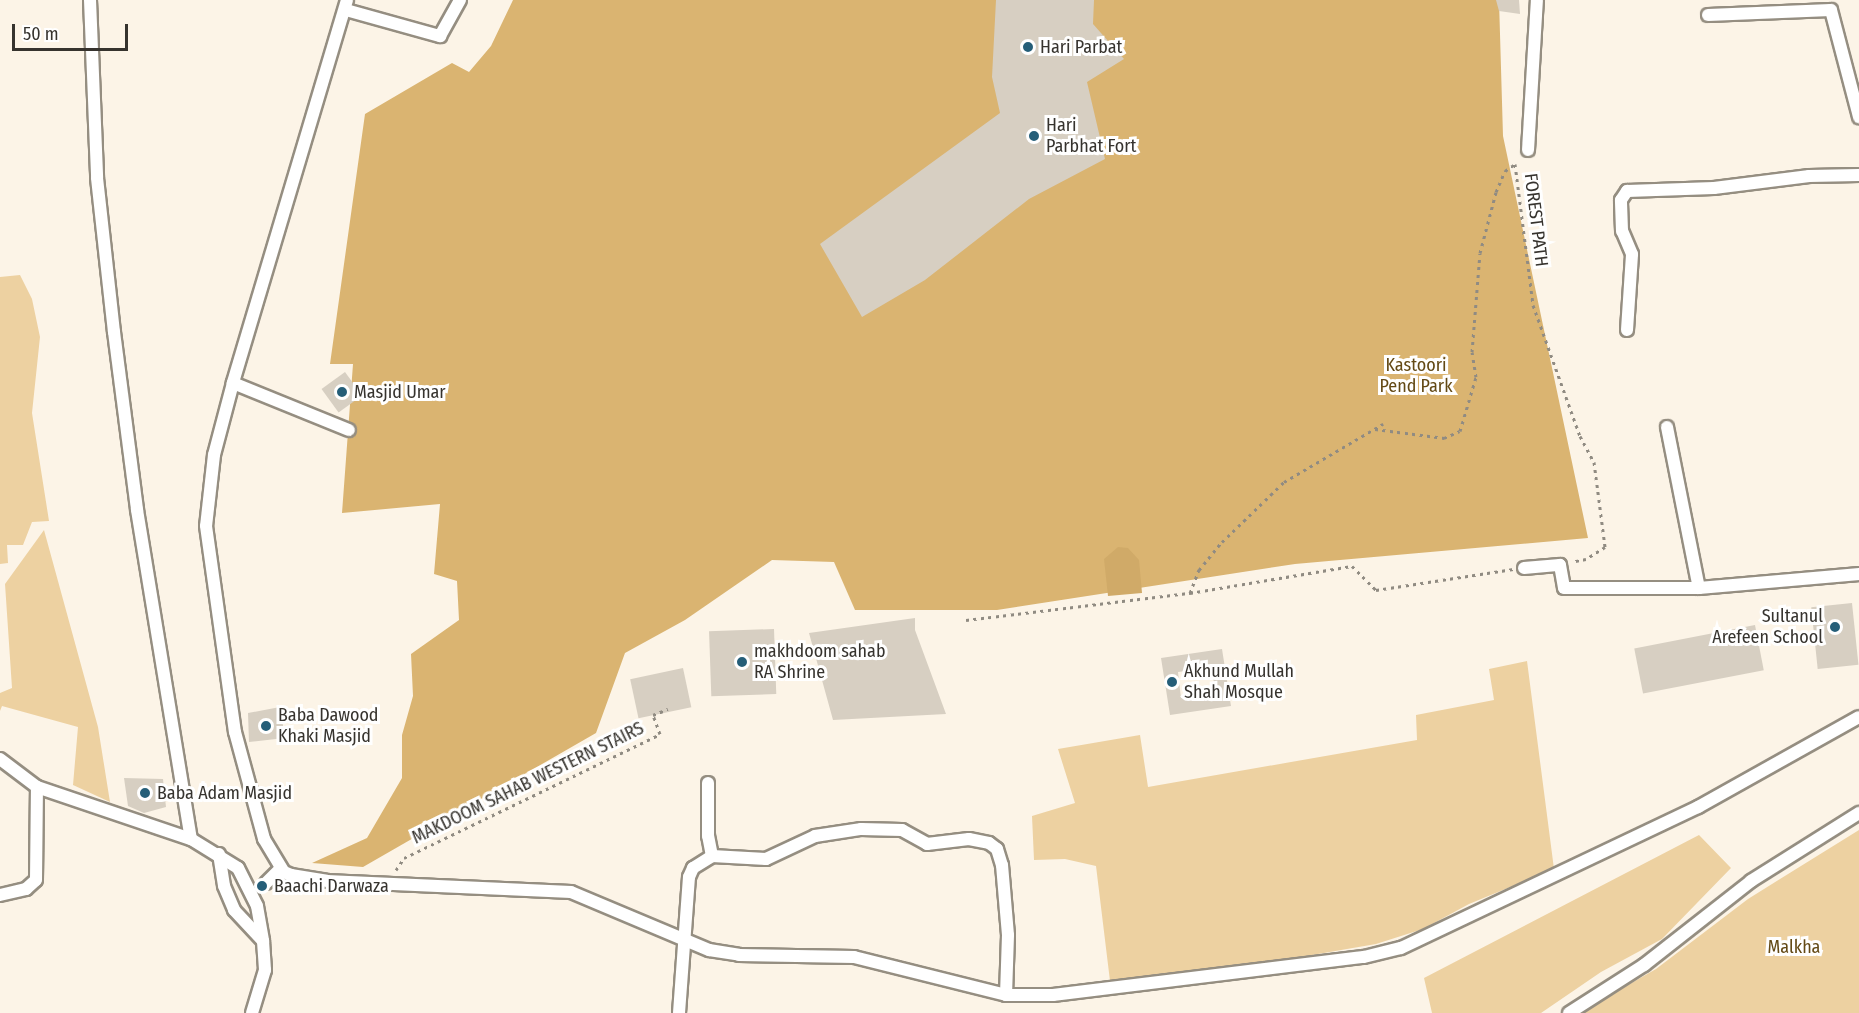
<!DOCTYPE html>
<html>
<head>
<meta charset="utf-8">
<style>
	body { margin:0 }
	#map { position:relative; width:1859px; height:1013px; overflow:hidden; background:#fcf4e7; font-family:"Fira Sans Condensed",sans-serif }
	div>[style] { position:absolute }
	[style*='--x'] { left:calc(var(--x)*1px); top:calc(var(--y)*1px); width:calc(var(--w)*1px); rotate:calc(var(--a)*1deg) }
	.green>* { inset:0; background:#edd1a1 }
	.forest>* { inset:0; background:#dab471 }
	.water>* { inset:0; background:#d0aa68 }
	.building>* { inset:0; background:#d7cfc2; transform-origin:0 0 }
	.path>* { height:3px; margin-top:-1.5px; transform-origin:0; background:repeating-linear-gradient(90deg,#908b82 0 3px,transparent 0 7.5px) }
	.roads { filter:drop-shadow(2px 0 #958e81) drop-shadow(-2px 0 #958e81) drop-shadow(0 2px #958e81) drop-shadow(0 -2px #958e81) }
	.minor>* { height:12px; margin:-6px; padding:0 6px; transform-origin:6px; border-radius:6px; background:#fff }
	.dots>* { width:16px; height:16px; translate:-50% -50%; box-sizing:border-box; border:3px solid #fff; border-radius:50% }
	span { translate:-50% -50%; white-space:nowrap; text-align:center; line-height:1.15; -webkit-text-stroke:6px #fff; paint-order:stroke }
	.poi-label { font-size:18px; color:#36332e }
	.left { translate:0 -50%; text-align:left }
	.right { translate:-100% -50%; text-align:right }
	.street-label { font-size:18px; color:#36332e }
	.park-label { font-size:18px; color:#634915 }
	.scale { position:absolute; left:12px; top:24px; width:116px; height:27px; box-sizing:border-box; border:3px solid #36332e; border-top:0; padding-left:8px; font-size:18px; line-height:21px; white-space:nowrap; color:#36332e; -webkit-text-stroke:4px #fff; paint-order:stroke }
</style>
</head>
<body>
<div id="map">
	<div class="green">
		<i style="clip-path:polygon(20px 275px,32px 299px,40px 337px,32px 413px,49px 521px,32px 522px,23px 545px,7px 545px,8px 563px,0 564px,0 277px)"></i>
		<i style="clip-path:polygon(44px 530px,98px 727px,110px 802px,73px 785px,78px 727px,2px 706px,0 711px,0 693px,12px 688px,5px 584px)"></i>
		<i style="clip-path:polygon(1527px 661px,1554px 869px,1469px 904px,1423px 929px,1376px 944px,1289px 959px,1110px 981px,1096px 866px,1065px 859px,1034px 860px,1032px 816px,1075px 803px,1058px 749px,1140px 735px,1148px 787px,1417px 740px,1416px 715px,1494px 700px,1489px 669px)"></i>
		<i style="clip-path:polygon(1859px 830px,1859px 1013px,1579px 1013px,1656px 969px,1748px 899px)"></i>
		<i style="clip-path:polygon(1699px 835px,1731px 868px,1662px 939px,1601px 972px,1541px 1013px,1432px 1013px,1424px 978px)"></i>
	</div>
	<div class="forest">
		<i style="clip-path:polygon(513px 0,1499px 0,1503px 136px,1588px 538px,1295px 564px,997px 610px,855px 610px,834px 562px,772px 560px,685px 620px,625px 653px,596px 733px,363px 867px,312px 863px,367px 838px,402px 778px,402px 735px,413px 696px,411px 654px,459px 620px,457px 581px,434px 574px,440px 504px,342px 513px,353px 364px,330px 364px,365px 114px,452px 63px,469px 72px,491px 46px)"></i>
	</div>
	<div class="water">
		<i style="clip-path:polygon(1118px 547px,1128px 548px,1139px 560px,1142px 593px,1108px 596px,1104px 559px)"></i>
	</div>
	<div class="building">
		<i style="clip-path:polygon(996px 0,1094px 0,1093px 24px,1124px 59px,1087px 82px,1105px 159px,1029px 199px,925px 280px,862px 317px,820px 244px,1000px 113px,992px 77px)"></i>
		<i style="clip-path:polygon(1496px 0,1519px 0,1520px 14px,1499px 11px)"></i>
		<i style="left:345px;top:372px;width:29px;height:29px;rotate:54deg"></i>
		<i style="left:1852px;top:603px;width:62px;height:41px;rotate:84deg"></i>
		<i style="clip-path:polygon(915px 618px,915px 630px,946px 714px,833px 720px,809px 633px)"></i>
		<i style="left:1755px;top:625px;width:46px;height:123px;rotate:79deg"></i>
		<i style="left:774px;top:629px;width:65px;height:65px;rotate:88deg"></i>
		<i style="clip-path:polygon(evenodd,1222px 649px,1231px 706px,1170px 715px,1161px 658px,1222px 649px,1211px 668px,1216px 692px,1181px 698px,1178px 672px,1211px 668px)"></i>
		<i style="left:683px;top:668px;width:40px;height:54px;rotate:78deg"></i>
		<i style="clip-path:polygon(280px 707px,285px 738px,249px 742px,248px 713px)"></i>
		<i style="clip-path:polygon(124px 778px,163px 779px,166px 807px,144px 813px,128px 806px)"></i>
	</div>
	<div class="path">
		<i style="--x:1375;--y:429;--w:70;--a:7.4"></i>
		<i style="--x:1444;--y:438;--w:17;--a:-24"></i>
		<i style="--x:1460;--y:431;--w:56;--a:-73.5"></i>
		<i style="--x:1476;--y:377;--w:25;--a:-99"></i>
		<i style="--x:1472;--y:352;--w:99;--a:-85.4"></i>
		<i style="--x:1480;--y:253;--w:63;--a:-75.3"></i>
		<i style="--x:1496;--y:192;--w:23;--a:-67"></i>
		<i style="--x:1505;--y:171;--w:12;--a:-35"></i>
		<i style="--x:1515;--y:164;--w:142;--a:82.7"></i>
		<i style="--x:1533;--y:305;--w:139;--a:70.3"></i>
		<i style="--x:1580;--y:436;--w:30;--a:62"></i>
		<i style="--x:1594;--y:462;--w:86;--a:82.6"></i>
		<i style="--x:1605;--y:547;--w:22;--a:148"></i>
		<i style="--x:1586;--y:559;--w:15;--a:169"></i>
		<i style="--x:1190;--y:593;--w:25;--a:-69"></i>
		<i style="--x:1199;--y:570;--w:36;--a:-51"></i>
		<i style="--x:1222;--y:542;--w:86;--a:-44.1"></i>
		<i style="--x:1284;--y:482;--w:115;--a:-30.4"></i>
		<i style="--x:966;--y:620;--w:226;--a:-6.9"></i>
		<i style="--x:1190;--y:593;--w:164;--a:-9.5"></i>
		<i style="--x:1352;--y:566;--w:34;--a:45"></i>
		<i style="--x:1376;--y:590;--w:139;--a:-8.7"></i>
		<i style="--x:396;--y:870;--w:14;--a:-56"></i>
		<i style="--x:404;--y:858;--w:284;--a:-25.8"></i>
		<i style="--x:660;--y:734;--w:20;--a:-110"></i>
		<i style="--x:653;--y:715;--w:16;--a:-22"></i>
	</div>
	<div class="roads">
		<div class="minor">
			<i style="--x:90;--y:0;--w:178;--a:87.7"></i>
			<i style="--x:97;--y:178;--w:155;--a:83.7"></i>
			<i style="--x:114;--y:332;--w:179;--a:82.6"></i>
			<i style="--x:137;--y:510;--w:333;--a:80.7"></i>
			<i style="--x:347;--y:0;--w:400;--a:106.6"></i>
			<i style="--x:233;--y:383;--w:74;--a:104.8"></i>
			<i style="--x:214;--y:455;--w:71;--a:96.4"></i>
			<i style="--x:206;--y:526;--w:208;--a:82"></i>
			<i style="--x:235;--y:732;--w:111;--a:74.8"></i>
			<i style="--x:264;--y:839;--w:39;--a:59"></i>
			<i style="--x:284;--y:872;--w:8;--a:23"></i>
			<i style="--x:291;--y:875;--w:36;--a:9"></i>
			<i style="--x:327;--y:881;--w:244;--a:2.6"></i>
			<i style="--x:571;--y:892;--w:150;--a:22.8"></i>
			<i style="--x:709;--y:950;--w:30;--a:9"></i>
			<i style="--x:739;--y:955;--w:115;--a:1"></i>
			<i style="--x:854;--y:957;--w:157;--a:14"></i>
			<i style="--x:1006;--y:995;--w:47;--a:0"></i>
			<i style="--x:1053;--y:995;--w:313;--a:-7"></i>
			<i style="--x:1364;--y:957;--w:38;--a:-14"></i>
			<i style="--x:1401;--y:948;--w:329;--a:-25.4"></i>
			<i style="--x:1698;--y:807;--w:184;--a:-29.2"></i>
			<i style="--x:346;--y:10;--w:98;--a:15.5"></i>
			<i style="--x:440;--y:36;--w:41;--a:-60.9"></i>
			<i style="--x:1708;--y:15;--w:123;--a:-2.3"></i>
			<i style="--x:1831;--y:10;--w:111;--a:75.3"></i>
			<i style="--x:1528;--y:150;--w:150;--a:-86.6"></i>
			<i style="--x:1627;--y:330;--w:76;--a:-86.2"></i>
			<i style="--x:1632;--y:254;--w:25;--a:-113"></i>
			<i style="--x:1622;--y:231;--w:31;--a:-92"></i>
			<i style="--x:1621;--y:200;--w:11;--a:-56"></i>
			<i style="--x:1627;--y:191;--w:87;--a:-2"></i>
			<i style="--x:1714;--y:188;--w:96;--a:-7.2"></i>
			<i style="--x:1809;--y:176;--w:50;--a:-1.1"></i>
			<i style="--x:233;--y:383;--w:125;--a:22.1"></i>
			<i style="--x:1667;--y:427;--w:164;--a:78.8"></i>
			<i style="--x:1524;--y:568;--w:36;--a:-5"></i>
			<i style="--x:1560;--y:565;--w:23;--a:80"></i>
			<i style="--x:1564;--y:588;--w:135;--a:0"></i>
			<i style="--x:1699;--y:588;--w:161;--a:-5"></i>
			<i style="--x:0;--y:759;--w:46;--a:37.1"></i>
			<i style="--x:37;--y:787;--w:163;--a:18.7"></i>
			<i style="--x:191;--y:839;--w:55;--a:31.7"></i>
			<i style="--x:238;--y:868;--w:42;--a:63.4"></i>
			<i style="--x:257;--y:906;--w:36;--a:80"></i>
			<i style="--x:263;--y:941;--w:29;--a:86"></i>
			<i style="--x:265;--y:970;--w:45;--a:106.8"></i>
			<i style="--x:219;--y:854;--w:32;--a:81"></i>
			<i style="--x:224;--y:886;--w:26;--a:67"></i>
			<i style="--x:234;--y:910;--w:42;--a:46.9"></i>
			<i style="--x:712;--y:856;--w:54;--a:3.2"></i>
			<i style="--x:766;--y:859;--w:54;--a:-25.1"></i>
			<i style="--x:815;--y:836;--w:47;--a:-8.7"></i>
			<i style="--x:861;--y:829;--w:41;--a:1.4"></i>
			<i style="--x:902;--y:830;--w:29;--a:29"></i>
			<i style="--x:927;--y:844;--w:42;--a:-6.8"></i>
			<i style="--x:969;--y:839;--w:20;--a:11"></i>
			<i style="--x:989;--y:843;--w:10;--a:37"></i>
			<i style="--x:997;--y:849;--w:17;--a:73"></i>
			<i style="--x:1002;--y:865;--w:70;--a:85.1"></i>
			<i style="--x:1008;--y:935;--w:60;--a:91.9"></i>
			<i style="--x:266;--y:883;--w:21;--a:-45"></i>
			<i style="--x:0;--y:895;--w:27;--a:-13"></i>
			<i style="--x:26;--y:889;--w:13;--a:-42"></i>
			<i style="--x:36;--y:880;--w:93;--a:-89.4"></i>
			<i style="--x:679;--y:1013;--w:136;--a:-85.8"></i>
			<i style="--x:689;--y:877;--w:10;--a:-66"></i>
			<i style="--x:693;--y:868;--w:22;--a:-32"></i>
			<i style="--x:712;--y:856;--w:20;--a:-101"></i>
			<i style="--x:708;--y:836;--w:53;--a:-90"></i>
			<i style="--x:1569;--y:1013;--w:89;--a:-32.6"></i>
			<i style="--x:1644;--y:965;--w:136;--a:-38.1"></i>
			<i style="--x:1751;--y:881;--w:128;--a:-32.2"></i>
		</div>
	</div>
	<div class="dots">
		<i style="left:1028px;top:47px;background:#255e78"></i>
		<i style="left:1034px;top:136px;background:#255e78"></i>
		<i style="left:342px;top:392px;background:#255e78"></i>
		<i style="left:1835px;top:627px;background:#255e78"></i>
		<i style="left:742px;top:662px;background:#255e78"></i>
		<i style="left:1172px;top:682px;background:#255e78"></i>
		<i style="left:266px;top:726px;background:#255e78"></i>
		<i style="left:145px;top:793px;background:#255e78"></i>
		<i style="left:262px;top:886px;background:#255e78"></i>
	</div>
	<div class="poi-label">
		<span class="left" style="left:1040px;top:47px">Hari Parbat</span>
		<span class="left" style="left:1046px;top:136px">Hari<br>Parbhat Fort</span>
		<span class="left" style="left:354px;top:392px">Masjid Umar</span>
		<span class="right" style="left:1823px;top:627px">Sultanul<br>Arefeen School</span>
		<span class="left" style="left:754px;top:662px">makhdoom sahab<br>RA Shrine</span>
		<span class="left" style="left:1184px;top:682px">Akhund Mullah<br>Shah Mosque</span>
		<span class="left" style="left:278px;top:726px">Baba Dawood<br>Khaki Masjid</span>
		<span class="left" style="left:157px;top:793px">Baba Adam Masjid</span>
		<span class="left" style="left:274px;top:886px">Baachi Darwaza</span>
	</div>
	<div class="street-label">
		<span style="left:1536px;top:220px;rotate:83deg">FOREST PATH</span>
		<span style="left:528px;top:783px;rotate:-26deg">MAKDOOM SAHAB WESTERN STAIRS</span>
	</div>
	<div class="park-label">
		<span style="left:1416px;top:376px">Kastoori<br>Pend Park</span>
		<span style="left:1794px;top:947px">Malkha</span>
	</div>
	<div class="scale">50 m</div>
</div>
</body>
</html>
